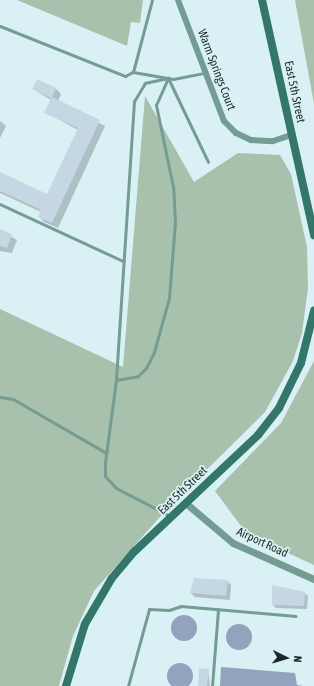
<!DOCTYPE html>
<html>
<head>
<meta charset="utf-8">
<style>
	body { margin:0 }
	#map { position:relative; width:314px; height:686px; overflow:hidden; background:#d9f1f4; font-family:"Asap Condensed",sans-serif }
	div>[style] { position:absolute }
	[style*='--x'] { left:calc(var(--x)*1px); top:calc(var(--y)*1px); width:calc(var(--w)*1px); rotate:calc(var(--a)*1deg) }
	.green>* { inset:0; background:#a7c1ac }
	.water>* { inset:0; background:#92a3be }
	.round { border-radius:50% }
	.shadow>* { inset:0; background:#0003 }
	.building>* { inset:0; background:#c4d7e2 }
	.service>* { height:3px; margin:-1.5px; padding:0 1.5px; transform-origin:1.5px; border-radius:1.5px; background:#749c93 }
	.minor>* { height:6px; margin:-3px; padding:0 3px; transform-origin:3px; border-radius:3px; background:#749c93 }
	.tertiary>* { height:7px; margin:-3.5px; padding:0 3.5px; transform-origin:3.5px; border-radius:3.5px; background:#749c93 }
	.secondary>* { height:8px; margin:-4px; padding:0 4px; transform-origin:4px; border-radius:4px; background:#347669 }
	span { translate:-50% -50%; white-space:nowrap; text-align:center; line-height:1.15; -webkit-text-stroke:3.5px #d9f1f4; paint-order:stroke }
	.street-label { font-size:12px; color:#1e2728 }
	.north { position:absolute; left:266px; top:638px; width:40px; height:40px; -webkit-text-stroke:3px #d9f1f4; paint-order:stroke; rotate:95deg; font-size:11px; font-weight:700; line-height:16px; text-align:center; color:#1e2728 }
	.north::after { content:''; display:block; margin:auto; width:14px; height:18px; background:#1e2728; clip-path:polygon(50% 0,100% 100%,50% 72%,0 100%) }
</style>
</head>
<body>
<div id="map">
	<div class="green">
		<i style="clip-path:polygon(17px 0,143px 0,140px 23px,131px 22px,127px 46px)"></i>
		<i style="clip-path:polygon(295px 0,314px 0,314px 104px)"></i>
		<i style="clip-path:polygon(145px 96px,194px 182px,238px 153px,280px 155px,291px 174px,307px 247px,308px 288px,302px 333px,293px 361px,265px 412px,167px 509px,94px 591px,73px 636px,59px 686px,0 686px,0 309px,123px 367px)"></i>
		<i style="clip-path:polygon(314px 361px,314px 565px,247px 534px,215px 491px,281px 423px)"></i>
	</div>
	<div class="water">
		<i class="round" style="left:171px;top:615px;width:26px;height:26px"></i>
		<i class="round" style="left:226px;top:624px;width:26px;height:26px"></i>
		<i class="round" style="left:167px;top:663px;width:26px;height:26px"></i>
		<i style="clip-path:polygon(221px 667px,295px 673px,297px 685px,303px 686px,220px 686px)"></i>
	</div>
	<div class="shadow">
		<i style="clip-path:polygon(37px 81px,56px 89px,61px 94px,58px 101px,105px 126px,58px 228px,44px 222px,39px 216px,41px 212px,0 193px,0 173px,48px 196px,78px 130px,45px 112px,51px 100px,33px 89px)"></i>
		<i style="clip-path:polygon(0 121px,6px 126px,0 138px)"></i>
		<i style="clip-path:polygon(0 230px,17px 240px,12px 253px,0 251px)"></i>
		<i style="clip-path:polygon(227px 581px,231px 585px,230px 600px,195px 597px,191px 593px)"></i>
		<i style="clip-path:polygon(304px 593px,308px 596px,307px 609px,276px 608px,273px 605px)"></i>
		<i style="clip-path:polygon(208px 670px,210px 686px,199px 686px)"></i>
	</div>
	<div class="building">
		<i style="clip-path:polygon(37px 79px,56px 88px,52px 97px,100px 120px,52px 223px,38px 217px,41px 210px,0 191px,0 172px,47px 194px,78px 128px,44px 113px,51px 98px,32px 89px)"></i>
		<i style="clip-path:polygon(0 229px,12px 234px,7px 248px,0 246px)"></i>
		<i style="clip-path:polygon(194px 578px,228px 580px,226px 596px,190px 593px)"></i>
		<i style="clip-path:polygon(272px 585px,305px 592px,304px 606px,272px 605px)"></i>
		<i style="clip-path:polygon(199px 668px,209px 669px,207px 686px,198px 686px)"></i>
	</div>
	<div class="service">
		<i style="--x:0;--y:26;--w:135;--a:21.8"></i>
		<i style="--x:125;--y:76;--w:9;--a:-27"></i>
		<i style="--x:133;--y:72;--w:74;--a:-75.2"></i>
		<i style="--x:133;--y:72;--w:41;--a:9.9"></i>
		<i style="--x:173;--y:79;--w:32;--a:-11"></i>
		<i style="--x:168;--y:78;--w:24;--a:168"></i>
		<i style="--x:145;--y:83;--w:21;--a:121"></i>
		<i style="--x:134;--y:101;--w:280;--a:93.7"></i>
		<i style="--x:116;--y:380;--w:83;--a:97.6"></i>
		<i style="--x:105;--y:462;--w:14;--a:90"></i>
		<i style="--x:105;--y:476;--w:16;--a:47"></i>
		<i style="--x:116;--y:488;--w:61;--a:27.4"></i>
		<i style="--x:168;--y:78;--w:93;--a:64.5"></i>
		<i style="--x:0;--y:204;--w:136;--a:24.9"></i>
		<i style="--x:116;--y:380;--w:22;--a:-10"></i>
		<i style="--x:138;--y:376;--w:11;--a:-45"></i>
		<i style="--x:146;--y:368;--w:18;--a:-63"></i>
		<i style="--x:154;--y:352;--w:56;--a:-74.5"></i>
		<i style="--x:169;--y:298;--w:77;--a:-85.5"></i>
		<i style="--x:175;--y:221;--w:34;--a:-93"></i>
		<i style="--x:173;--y:187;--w:84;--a:-101.7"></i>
		<i style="--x:156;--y:105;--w:30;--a:-66"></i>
		<i style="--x:0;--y:397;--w:13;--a:9"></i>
		<i style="--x:13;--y:399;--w:108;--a:30.1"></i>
		<i style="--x:128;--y:686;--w:80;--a:-74.7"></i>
		<i style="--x:149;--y:609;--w:20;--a:3"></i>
		<i style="--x:169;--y:610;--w:13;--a:-18"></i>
		<i style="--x:181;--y:606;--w:115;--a:5"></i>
		<i style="--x:212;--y:686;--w:77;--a:-85.5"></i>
	</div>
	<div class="minor">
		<i style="--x:178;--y:0;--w:129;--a:69.2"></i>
		<i style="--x:224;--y:121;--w:17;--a:45"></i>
		<i style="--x:236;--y:133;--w:17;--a:25"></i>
		<i style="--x:251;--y:140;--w:22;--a:3"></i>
		<i style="--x:273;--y:141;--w:19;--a:-18"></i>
	</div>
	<div class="tertiary">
		<i style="--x:188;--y:505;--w:59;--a:40.2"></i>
		<i style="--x:233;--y:543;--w:89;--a:24"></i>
	</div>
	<div class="secondary">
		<i style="--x:262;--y:0;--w:241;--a:77.5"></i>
		<i style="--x:66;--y:686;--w:65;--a:-73"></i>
		<i style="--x:85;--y:624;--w:53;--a:-59.6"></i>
		<i style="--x:112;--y:578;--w:35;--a:-50"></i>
		<i style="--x:135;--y:551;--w:169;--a:-43.3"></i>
		<i style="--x:258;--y:435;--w:34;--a:-52"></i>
		<i style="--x:279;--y:408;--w:50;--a:-63.9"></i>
		<i style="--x:301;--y:363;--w:54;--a:-76"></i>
	</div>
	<div class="street-label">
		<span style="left:216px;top:70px;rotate:69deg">Warm Springs Court</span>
		<span style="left:294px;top:92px;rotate:78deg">East 5th Street</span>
		<span style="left:183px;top:491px;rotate:-44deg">East 5th Street</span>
		<span style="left:262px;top:543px;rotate:25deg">Airport Road</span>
	</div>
	<div class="north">N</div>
</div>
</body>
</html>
